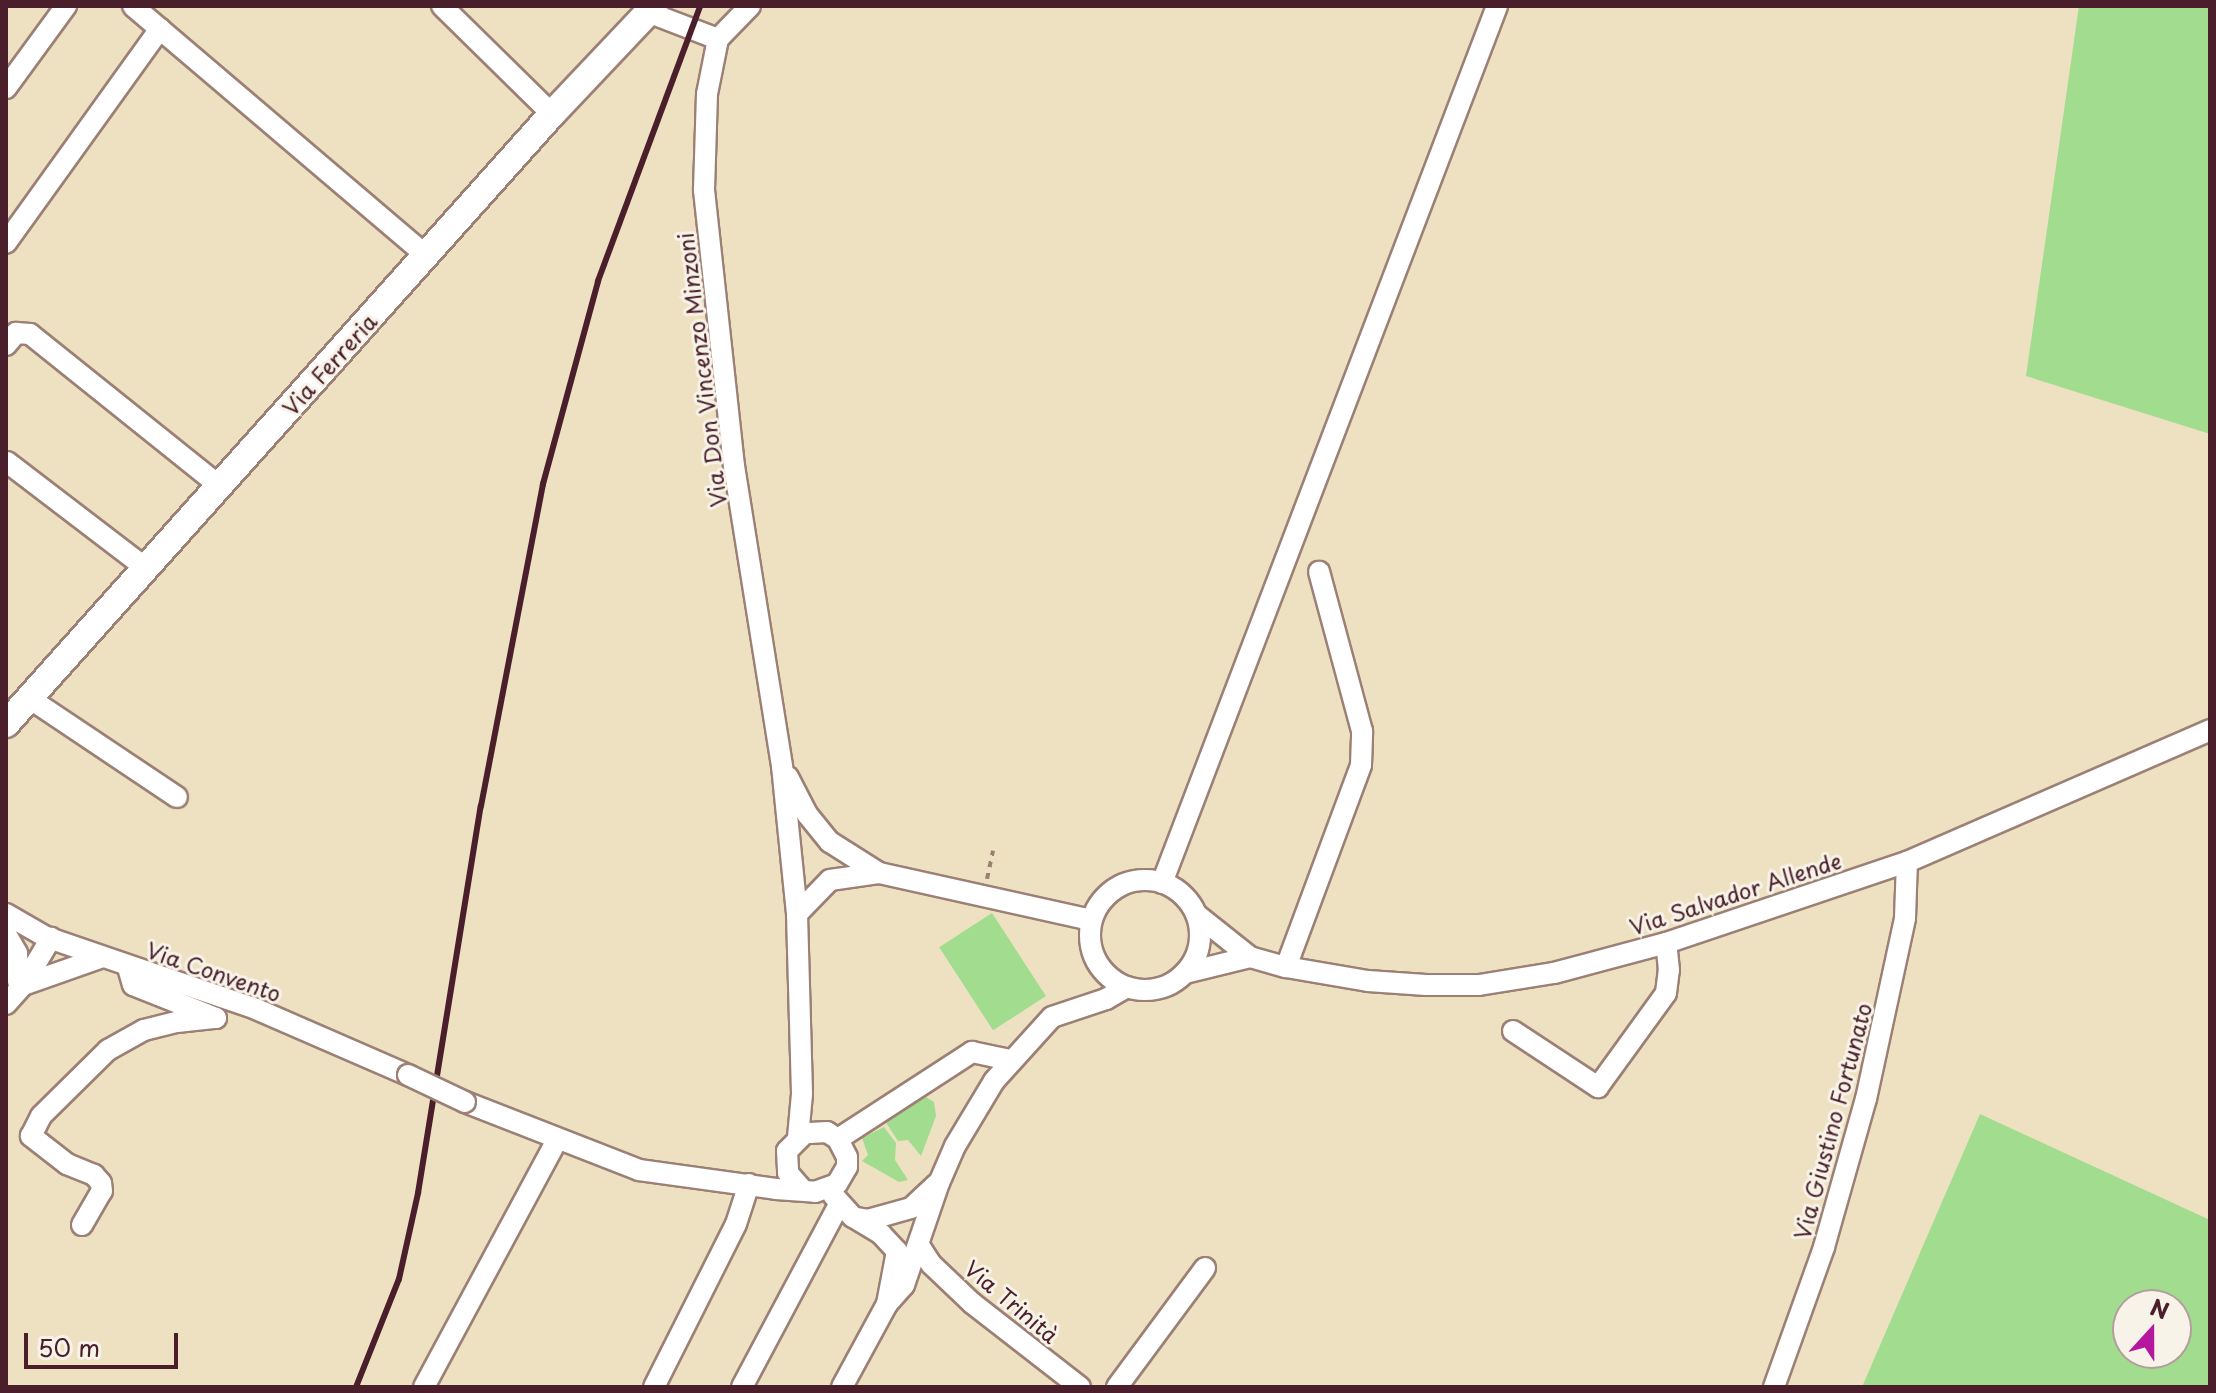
<!DOCTYPE html>
<html>
<head>
<meta charset="utf-8">
<style>
	body { margin:0 }
	#map { position:relative; width:2216px; height:1393px; overflow:hidden; background:#eee1c2; font-family:"Playpen Sans",sans-serif }
	div>[style] { position:absolute }
	[style*='--x'] { left:calc(var(--x)*1px); top:calc(var(--y)*1px); width:calc(var(--w)*1px); rotate:calc(var(--a)*1deg) }
	.green>* { inset:0; background:#a1dc8f; transform-origin:0 0 }
	.path>* { height:4px; margin-top:-2px; transform-origin:0; background:repeating-linear-gradient(90deg,#9c8076 0 6px,transparent 0 12px) }
	.roads { filter:drop-shadow(2px 0 #9c8076) drop-shadow(-2px 0 #9c8076) drop-shadow(0 2px #9c8076) drop-shadow(0 -2px #9c8076) }
	.minor>* { height:20px; margin:-10px; padding:0 10px; transform-origin:10px; border-radius:10px; background:#fff }
	.minor>.ring { margin:-10px; padding:0; box-sizing:content-box; background:none; border:20px solid #fff; border-radius:50% }
	.major>* { height:26px; margin:-13px; padding:0 13px; transform-origin:13px; border-radius:13px; background:#fff }
	.rail>* { height:6px; margin:-3px; padding:0 3px; transform-origin:3px; border-radius:3px; background:#4a1f2b }
	.bridges { filter:drop-shadow(2px 0 #9c8076) drop-shadow(-2px 0 #9c8076) drop-shadow(0 2px #9c8076) drop-shadow(0 -2px #9c8076) }
	.minor-bridge>* { height:20px; margin:-10px; padding:0 10px; transform-origin:10px; border-radius:10px; background:#fff }
	span { translate:-50% -50%; white-space:nowrap; text-align:center; line-height:1.15; -webkit-text-stroke:6px #f7f3e8; paint-order:stroke }
	.street-label { font-size:22px; color:#4a1f2b }
	.frame { position:absolute; inset:0; border:8px solid #4a1f2b; pointer-events:none }
	.north { position:absolute; left:2112px; top:1289px; width:80px; height:80px; box-sizing:border-box; background:#f7f3e8; border:2px solid #b29e9c; border-radius:50%; rotate:21deg; font-size:22px; font-weight:700; line-height:32px; text-align:center; color:#4a1f2b }
	.north::after { content:''; display:block; margin:auto; width:28px; height:36px; background:#b5179e; clip-path:polygon(50% 0,100% 100%,50% 72%,0 100%) }
	.scale { position:absolute; left:24px; top:1333px; width:154px; height:36px; box-sizing:border-box; border:4px solid #4a1f2b; border-top:0; padding-left:10px; font-size:24px; line-height:28px; white-space:nowrap; color:#4a1f2b; -webkit-text-stroke:6px #f7f3e8; paint-order:stroke }
</style>
</head>
<body>
<div id="map">
	<div class="green">
		<i style="clip-path:polygon(2079px 6px,2210px 6px,2210px 434px,2026px 376px)"></i>
		<i style="left:992px;top:913px;width:99px;height:63px;rotate:57deg"></i>
		<i style="clip-path:polygon(926px 1097px,934px 1102px,936px 1116px,921px 1156px,908px 1140px,898px 1141px,885px 1121px)"></i>
		<i style="clip-path:polygon(evenodd,1980px 1114px,2210px 1220px,2210px 1387px,1862px 1387px,1980px 1114px,2176px 1305px,2176px 1353px,2128px 1353px,2128px 1305px,2176px 1305px)"></i>
		<i style="clip-path:polygon(884px 1127px,896px 1143px,895px 1160px,908px 1180px,899px 1182px,862px 1161px,868px 1155px,862px 1138px)"></i>
	</div>
	<div class="path">
		<i style="--x:987;--y:879;--w:29;--a:-78"></i>
	</div>
	<div class="roads">
		<div class="minor">
			<i style="--x:133;--y:6;--w:385;--a:40.4"></i>
			<i style="--x:442;--y:6;--w:154;--a:44.5"></i>
			<i style="--x:650;--y:13;--w:73;--a:20.9"></i>
			<i style="--x:718;--y:39;--w:56;--a:101.3"></i>
			<i style="--x:707;--y:94;--w:96;--a:91.8"></i>
			<i style="--x:704;--y:190;--w:278;--a:83.8"></i>
			<i style="--x:734;--y:466;--w:304;--a:80.9"></i>
			<i style="--x:782;--y:766;--w:149;--a:84.2"></i>
			<i style="--x:797;--y:914;--w:180;--a:88.4"></i>
			<i style="--x:802;--y:1094;--w:43;--a:95.3"></i>
			<i style="--x:718;--y:39;--w:46;--a:-45.9"></i>
			<i style="--x:6;--y:88;--w:102;--a:-53.8"></i>
			<i style="--x:6;--y:243;--w:264;--a:-54.3"></i>
			<i style="--x:6;--y:345;--w:16;--a:-50"></i>
			<i style="--x:16;--y:333;--w:14;--a:4"></i>
			<i style="--x:30;--y:334;--w:245;--a:38.7"></i>
			<i style="--x:7;--y:462;--w:176;--a:37.4"></i>
			<i style="--x:29;--y:698;--w:178;--a:33.8"></i>
			<i style="--x:788;--y:777;--w:42;--a:62.8"></i>
			<i style="--x:807;--y:814;--w:36;--a:51"></i>
			<i style="--x:830;--y:842;--w:58;--a:32.3"></i>
			<i class="ring" style="left:1090px;top:880px;width:90px;height:90px"></i>
			<i style="--x:1162;--y:883;--w:939;--a:-69.09"></i>
			<i style="--x:6;--y:914;--w:46;--a:29.9"></i>
			<i style="--x:46;--y:937;--w:222;--a:18.9"></i>
			<i style="--x:256;--y:1009;--w:166;--a:23.5"></i>
			<i style="--x:797;--y:914;--w:47;--a:-45.9"></i>
			<i style="--x:830;--y:880;--w:49;--a:-8.1"></i>
			<i style="--x:879;--y:873;--w:217;--a:12.5"></i>
			<i style="--x:1196;--y:914;--w:69;--a:38.5"></i>
			<i style="--x:1250;--y:957;--w:37;--a:16"></i>
			<i style="--x:1286;--y:967;--w:83;--a:9.7"></i>
			<i style="--x:1368;--y:981;--w:58;--a:3.9"></i>
			<i style="--x:1426;--y:985;--w:53;--a:0"></i>
			<i style="--x:1479;--y:985;--w:76;--a:-9.1"></i>
			<i style="--x:1554;--y:973;--w:116;--a:-15"></i>
			<i style="--x:1666;--y:943;--w:254;--a:-18.6"></i>
			<i style="--x:1907;--y:862;--w:331;--a:-23.5"></i>
			<i style="--x:6;--y:934;--w:22;--a:60"></i>
			<i style="--x:17;--y:953;--w:29;--a:88"></i>
			<i style="--x:1286;--y:967;--w:215;--a:-69.6"></i>
			<i style="--x:1361;--y:765;--w:34;--a:-88"></i>
			<i style="--x:1362;--y:731;--w:165;--a:-105.1"></i>
			<i style="--x:1185;--y:973;--w:67;--a:-13.8"></i>
			<i style="--x:23;--y:985;--w:82;--a:-19.3"></i>
			<i style="--x:6;--y:1004;--w:25;--a:-48"></i>
			<i style="--x:23;--y:985;--w:55;--a:-59.2"></i>
			<i style="--x:1513;--y:1031;--w:102;--a:33.4"></i>
			<i style="--x:1598;--y:1087;--w:116;--a:-54.1"></i>
			<i style="--x:1666;--y:993;--w:23;--a:-83"></i>
			<i style="--x:1669;--y:970;--w:27;--a:-96"></i>
			<i style="--x:465;--y:1102;--w:187;--a:21.3"></i>
			<i style="--x:639;--y:1170;--w:138;--a:7.9"></i>
			<i style="--x:776;--y:1189;--w:39;--a:4"></i>
			<i style="--x:815;--y:1192;--w:23;--a:-20"></i>
			<i style="--x:837;--y:1184;--w:20;--a:-60"></i>
			<i style="--x:847;--y:1167;--w:10;--a:-90"></i>
			<i style="--x:847;--y:1157;--w:20;--a:-117"></i>
			<i style="--x:838;--y:1139;--w:13;--a:-148"></i>
			<i style="--x:827;--y:1132;--w:22;--a:177"></i>
			<i style="--x:805;--y:1133;--w:25;--a:135"></i>
			<i style="--x:787;--y:1151;--w:22;--a:87"></i>
			<i style="--x:788;--y:1173;--w:21;--a:49"></i>
			<i style="--x:838;--y:1139;--w:160;--a:-33"></i>
			<i style="--x:972;--y:1052;--w:39;--a:12"></i>
			<i style="--x:833;--y:1195;--w:30;--a:48"></i>
			<i style="--x:853;--y:1217;--w:33;--a:31"></i>
			<i style="--x:881;--y:1234;--w:23;--a:47"></i>
			<i style="--x:897;--y:1251;--w:54;--a:100.7"></i>
			<i style="--x:857;--y:1218;--w:11;--a:10"></i>
			<i style="--x:868;--y:1220;--w:45;--a:-15.6"></i>
			<i style="--x:911;--y:1208;--w:35;--a:-43"></i>
			<i style="--x:82;--y:1225;--w:39;--a:-60"></i>
			<i style="--x:102;--y:1191;--w:8;--a:-97"></i>
			<i style="--x:101;--y:1183;--w:11;--a:-131"></i>
			<i style="--x:94;--y:1175;--w:29;--a:-158"></i>
			<i style="--x:67;--y:1164;--w:46;--a:-142.1"></i>
			<i style="--x:31;--y:1136;--w:22;--a:-63"></i>
			<i style="--x:41;--y:1116;--w:94;--a:-44.6"></i>
			<i style="--x:108;--y:1050;--w:41;--a:-29.1"></i>
			<i style="--x:144;--y:1030;--w:34;--a:-14"></i>
			<i style="--x:177;--y:1022;--w:39;--a:-6"></i>
			<i style="--x:216;--y:1018;--w:89;--a:-158.3"></i>
			<i style="--x:133;--y:985;--w:18;--a:-106"></i>
			<i style="--x:920;--y:1247;--w:20;--a:57"></i>
			<i style="--x:931;--y:1264;--w:57;--a:43.6"></i>
			<i style="--x:972;--y:1303;--w:137;--a:37.9"></i>
			<i style="--x:424;--y:1387;--w:281;--a:-61.7"></i>
			<i style="--x:654;--y:1387;--w:182;--a:-63.3"></i>
			<i style="--x:736;--y:1224;--w:42;--a:-72"></i>
			<i style="--x:742;--y:1387;--w:208;--a:-62"></i>
			<i style="--x:842;--y:1387;--w:94;--a:-61.5"></i>
			<i style="--x:887;--y:1304;--w:25;--a:-48"></i>
			<i style="--x:904;--y:1285;--w:108;--a:-71.1"></i>
			<i style="--x:939;--y:1183;--w:40;--a:-66.6"></i>
			<i style="--x:955;--y:1146;--w:76;--a:-59"></i>
			<i style="--x:994;--y:1081;--w:86;--a:-47.8"></i>
			<i style="--x:1052;--y:1017;--w:57;--a:-18.4"></i>
			<i style="--x:1106;--y:999;--w:24;--a:-30"></i>
			<i style="--x:1117;--y:1387;--w:148;--a:-53.5"></i>
			<i style="--x:1774;--y:1387;--w:149;--a:-70.3"></i>
			<i style="--x:1824;--y:1247;--w:154;--a:-74.2"></i>
			<i style="--x:1866;--y:1099;--w:185;--a:-77.8"></i>
			<i style="--x:1905;--y:918;--w:56;--a:-88"></i>
		</div>
		<div class="major">
			<i style="--x:6;--y:724;--w:819;--a:-48.17"></i>
			<i style="--x:552;--y:114;--w:149;--a:-46.6"></i>
		</div>
	</div>
	<div class="rail">
		<i style="--x:356;--y:1387;--w:116;--a:-68.3"></i>
		<i style="--x:399;--y:1279;--w:88;--a:-77.5"></i>
		<i style="--x:418;--y:1193;--w:392;--a:-80.8"></i>
		<i style="--x:481;--y:806;--w:328;--a:-79.1"></i>
		<i style="--x:543;--y:484;--w:210;--a:-74.8"></i>
		<i style="--x:598;--y:281;--w:293;--a:-69.6"></i>
	</div>
	<div class="bridges">
		<div class="minor-bridge">
			<i style="--x:408;--y:1075;--w:63;--a:25.3"></i>
		</div>
	</div>
	<div class="street-label">
		<span style="left:329px;top:364px;rotate:-48deg">Via Ferreria</span>
		<span style="left:701px;top:370px;rotate:-97deg">Via Don Vincenzo Minzoni</span>
		<span style="left:1735px;top:893px;rotate:-18deg">Via Salvador Allende</span>
		<span style="left:214px;top:971px;rotate:19deg">Via Convento</span>
		<span style="left:1832px;top:1121px;rotate:-75deg">Via Giustino Fortunato</span>
		<span style="left:1012px;top:1301px;rotate:40deg">Via Trinità</span>
	</div>
	<div class="frame"></div>
	<div class="north">N</div>
	<div class="scale">50 m</div>
</div>
</body>
</html>
